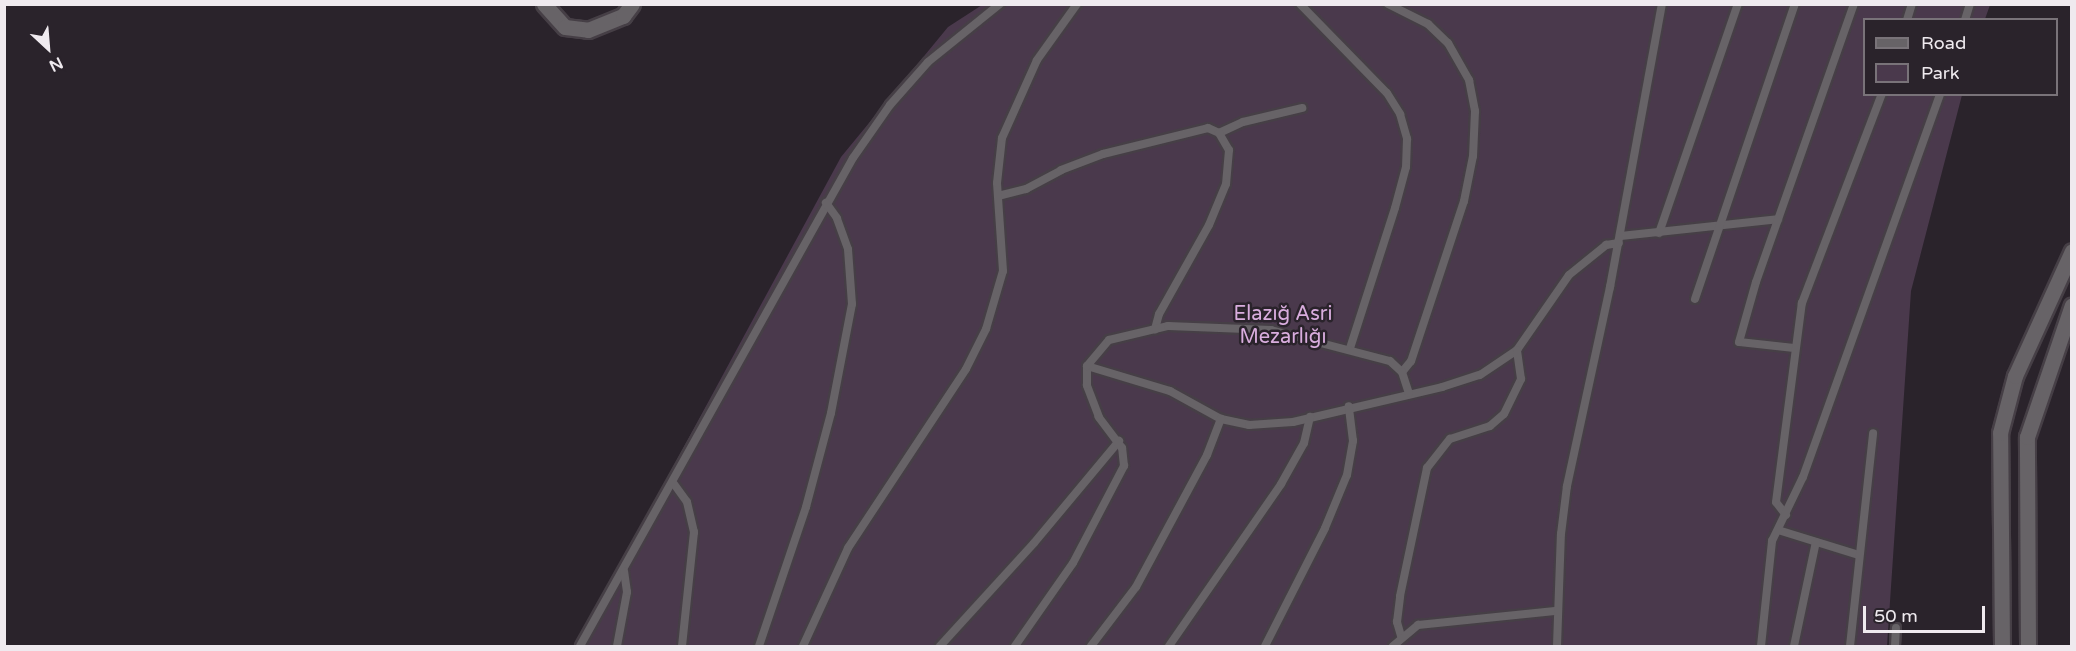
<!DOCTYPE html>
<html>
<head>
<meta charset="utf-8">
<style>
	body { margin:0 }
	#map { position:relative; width:2076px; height:651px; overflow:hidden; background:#2a232b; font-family:"Varela Round",sans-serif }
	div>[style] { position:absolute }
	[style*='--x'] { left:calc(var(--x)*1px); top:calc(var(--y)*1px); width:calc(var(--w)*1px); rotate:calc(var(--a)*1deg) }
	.green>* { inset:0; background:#4a394c }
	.roads { filter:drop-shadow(2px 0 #463f46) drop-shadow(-2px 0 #463f46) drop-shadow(0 2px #463f46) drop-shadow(0 -2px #463f46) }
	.service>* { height:8px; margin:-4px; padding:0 4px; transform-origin:4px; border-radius:4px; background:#676367 }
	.minor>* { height:15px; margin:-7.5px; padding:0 7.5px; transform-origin:7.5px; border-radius:7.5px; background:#676367 }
	.tertiary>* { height:15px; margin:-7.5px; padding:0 7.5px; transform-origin:7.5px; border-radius:7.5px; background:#676367 }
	span { translate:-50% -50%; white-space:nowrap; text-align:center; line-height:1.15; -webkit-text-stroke:5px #2a232b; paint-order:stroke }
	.park-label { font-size:20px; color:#d9adde }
	.frame { position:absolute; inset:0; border:6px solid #efeaef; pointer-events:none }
	.legend { position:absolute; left:1863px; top:18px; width:195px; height:78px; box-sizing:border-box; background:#2a232b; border:2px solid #797379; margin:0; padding:8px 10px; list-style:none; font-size:18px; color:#efeaef }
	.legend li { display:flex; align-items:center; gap:12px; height:30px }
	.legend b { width:30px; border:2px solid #797379 }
	.north { position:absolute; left:18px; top:18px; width:60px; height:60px; -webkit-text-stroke:4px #2a232b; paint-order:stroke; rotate:154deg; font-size:16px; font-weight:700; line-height:24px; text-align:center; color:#efeaef }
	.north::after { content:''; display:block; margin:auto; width:21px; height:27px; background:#efeaef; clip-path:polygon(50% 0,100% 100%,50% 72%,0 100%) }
	.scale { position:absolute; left:1863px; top:606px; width:122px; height:27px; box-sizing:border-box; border:3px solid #efeaef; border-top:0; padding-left:8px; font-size:18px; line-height:21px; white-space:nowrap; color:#efeaef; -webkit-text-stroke:4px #2a232b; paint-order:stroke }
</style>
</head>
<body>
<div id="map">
	<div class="green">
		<i style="clip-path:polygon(982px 5px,1990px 5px,1985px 19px,1864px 20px,1864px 94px,1962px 95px,1911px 291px,1887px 646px,576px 646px,841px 157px,948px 27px)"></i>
	</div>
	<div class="roads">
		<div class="service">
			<i style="--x:1300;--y:4;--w:124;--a:45.7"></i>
			<i style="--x:1387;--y:93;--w:25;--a:58"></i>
			<i style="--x:1400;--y:114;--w:26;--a:74"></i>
			<i style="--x:1407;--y:139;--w:28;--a:92"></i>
			<i style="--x:1406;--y:167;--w:42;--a:105"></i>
			<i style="--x:1395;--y:208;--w:147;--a:107.8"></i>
			<i style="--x:1388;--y:4;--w:45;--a:26.6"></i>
			<i style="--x:1428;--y:24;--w:28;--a:44"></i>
			<i style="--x:1448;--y:43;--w:43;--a:60.4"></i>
			<i style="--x:1469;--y:80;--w:32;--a:79"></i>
			<i style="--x:1475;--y:111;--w:45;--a:92.5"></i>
			<i style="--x:1473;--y:156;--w:46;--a:101.3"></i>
			<i style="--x:1464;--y:201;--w:169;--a:108.3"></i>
			<i style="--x:1411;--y:361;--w:14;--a:129"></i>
			<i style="--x:1907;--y:20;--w:17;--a:-73"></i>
			<i style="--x:1965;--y:20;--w:17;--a:-73"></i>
			<i style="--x:1219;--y:133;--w:26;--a:-25"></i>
			<i style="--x:1243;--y:122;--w:61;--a:-13.3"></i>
			<i style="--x:998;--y:196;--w:29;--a:-14"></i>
			<i style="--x:1026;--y:189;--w:40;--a:-28"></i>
			<i style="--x:1061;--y:170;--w:45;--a:-20.9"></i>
			<i style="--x:1103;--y:154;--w:108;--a:-13.9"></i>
			<i style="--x:1208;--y:128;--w:12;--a:24"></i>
			<i style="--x:1219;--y:133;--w:20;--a:60"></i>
			<i style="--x:1229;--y:150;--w:34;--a:95"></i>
			<i style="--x:1226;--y:184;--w:44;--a:112.5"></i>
			<i style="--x:1209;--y:225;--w:102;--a:119.3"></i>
			<i style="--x:1159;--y:314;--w:16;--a:105"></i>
			<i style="--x:1659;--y:233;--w:242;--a:-71"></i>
			<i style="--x:1620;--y:236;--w:159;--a:-6.1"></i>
			<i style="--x:1695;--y:299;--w:311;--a:-71.3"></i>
			<i style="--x:1794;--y:348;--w:55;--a:-173.8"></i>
			<i style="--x:1739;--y:342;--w:62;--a:-74.2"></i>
			<i style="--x:1756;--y:282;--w:295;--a:-70.6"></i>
			<i style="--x:1087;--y:366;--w:87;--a:16.8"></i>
			<i style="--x:1170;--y:391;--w:58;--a:28.8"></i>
			<i style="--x:1221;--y:419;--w:29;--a:12"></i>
			<i style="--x:1249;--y:425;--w:44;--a:-3.9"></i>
			<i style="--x:1293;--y:422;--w:153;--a:-13.2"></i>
			<i style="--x:1442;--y:387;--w:40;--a:-18"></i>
			<i style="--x:1480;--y:375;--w:45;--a:-34"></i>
			<i style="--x:1517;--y:350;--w:91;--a:-55.3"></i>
			<i style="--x:1569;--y:275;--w:48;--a:-39"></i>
			<i style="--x:1606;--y:245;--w:13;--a:-9"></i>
			<i style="--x:674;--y:484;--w:22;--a:54"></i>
			<i style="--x:687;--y:502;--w:31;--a:77"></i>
			<i style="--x:694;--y:532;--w:115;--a:96"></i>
			<i style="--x:1786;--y:515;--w:16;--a:-128"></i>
			<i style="--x:1776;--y:502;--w:201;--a:-82.6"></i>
			<i style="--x:1802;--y:303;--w:224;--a:-69.1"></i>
			<i style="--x:1778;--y:530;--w:85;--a:17.2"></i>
			<i style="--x:1401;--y:636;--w:15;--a:-106"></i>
			<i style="--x:1397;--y:622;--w:26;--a:-83"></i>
			<i style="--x:1400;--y:596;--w:131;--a:-78.1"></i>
			<i style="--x:1427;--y:468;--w:37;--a:-52"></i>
			<i style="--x:1450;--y:439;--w:42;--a:-18"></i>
			<i style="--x:1490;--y:426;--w:18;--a:-41"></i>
			<i style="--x:1504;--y:414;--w:39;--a:-64"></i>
			<i style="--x:1521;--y:379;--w:29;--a:-98"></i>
			<i style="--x:580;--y:646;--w:559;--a:-60.78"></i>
			<i style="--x:853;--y:158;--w:65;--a:-55.1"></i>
			<i style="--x:890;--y:105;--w:57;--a:-48.5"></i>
			<i style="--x:928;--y:62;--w:92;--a:-38.9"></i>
			<i style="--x:617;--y:646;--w:55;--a:-79.5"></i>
			<i style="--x:627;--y:592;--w:21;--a:-98"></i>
			<i style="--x:759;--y:646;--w:147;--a:-71.3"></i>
			<i style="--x:806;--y:507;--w:97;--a:-75.1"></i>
			<i style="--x:831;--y:413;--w:111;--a:-79.1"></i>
			<i style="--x:852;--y:304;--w:55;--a:-94.2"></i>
			<i style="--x:848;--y:249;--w:33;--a:-110"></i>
			<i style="--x:837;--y:218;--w:19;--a:-126"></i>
			<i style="--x:803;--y:646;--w:108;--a:-65.3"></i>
			<i style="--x:848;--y:548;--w:214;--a:-56.6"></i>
			<i style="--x:966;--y:369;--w:45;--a:-63.4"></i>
			<i style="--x:986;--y:329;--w:60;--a:-73.7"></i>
			<i style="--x:1003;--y:271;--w:88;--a:-93.9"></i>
			<i style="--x:997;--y:183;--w:45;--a:-83.7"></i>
			<i style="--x:1002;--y:138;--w:85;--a:-65.8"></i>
			<i style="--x:1037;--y:60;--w:69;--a:-54.5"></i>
			<i style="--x:940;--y:646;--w:139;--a:-47.6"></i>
			<i style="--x:1034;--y:543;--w:133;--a:-50.2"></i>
			<i style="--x:1015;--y:646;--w:101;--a:-55.1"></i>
			<i style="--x:1073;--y:563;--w:110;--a:-62.3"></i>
			<i style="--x:1124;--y:466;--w:18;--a:-96"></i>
			<i style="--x:1122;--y:448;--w:39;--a:-127"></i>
			<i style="--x:1099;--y:417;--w:34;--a:-111"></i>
			<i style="--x:1087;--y:385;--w:19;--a:-90"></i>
			<i style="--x:1087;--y:366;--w:34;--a:-50"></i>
			<i style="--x:1109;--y:340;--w:61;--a:-13.3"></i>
			<i style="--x:1168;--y:326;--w:103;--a:2.2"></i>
			<i style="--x:1271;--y:330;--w:123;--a:14.6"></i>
			<i style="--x:1390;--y:361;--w:16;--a:43"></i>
			<i style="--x:1402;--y:372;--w:22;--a:72"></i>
			<i style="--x:1091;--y:646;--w:74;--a:-52.7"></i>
			<i style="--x:1136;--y:587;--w:150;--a:-61.7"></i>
			<i style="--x:1207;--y:455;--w:39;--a:-69"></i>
			<i style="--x:1169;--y:646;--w:197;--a:-55.3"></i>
			<i style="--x:1281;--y:484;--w:47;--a:-60.7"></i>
			<i style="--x:1304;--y:443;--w:27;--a:-77"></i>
			<i style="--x:1265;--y:646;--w:132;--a:-63"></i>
			<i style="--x:1325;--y:528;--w:57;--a:-67.5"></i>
			<i style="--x:1347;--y:475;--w:35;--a:-80"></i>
			<i style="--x:1353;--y:441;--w:35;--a:-97"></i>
			<i style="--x:1393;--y:646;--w:33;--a:-40"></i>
			<i style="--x:1418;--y:625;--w:140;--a:-5.8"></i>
			<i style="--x:1557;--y:646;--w:112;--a:-88"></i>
			<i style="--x:1561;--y:534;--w:48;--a:-82.9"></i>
			<i style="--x:1567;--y:486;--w:204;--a:-77.8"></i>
			<i style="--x:1610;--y:287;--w:288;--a:-79.6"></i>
			<i style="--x:1761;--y:646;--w:106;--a:-84"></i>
			<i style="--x:1772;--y:541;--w:71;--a:-64.2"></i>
			<i style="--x:1803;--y:477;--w:407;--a:-70.3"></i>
			<i style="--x:1794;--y:646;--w:106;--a:-78.1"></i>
			<i style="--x:1850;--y:646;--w:214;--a:-83.8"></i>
			<i style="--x:1895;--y:646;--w:18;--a:-87"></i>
		</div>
		<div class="minor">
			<i style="--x:544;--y:4;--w:31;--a:48"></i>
			<i style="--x:565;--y:27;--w:23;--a:7"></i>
			<i style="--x:588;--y:30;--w:38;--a:-22"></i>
			<i style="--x:623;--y:16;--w:15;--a:-53"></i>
		</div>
		<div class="tertiary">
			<i style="--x:2002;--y:646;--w:213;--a:-90.5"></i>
			<i style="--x:2000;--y:433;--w:59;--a:-75.3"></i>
			<i style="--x:2015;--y:376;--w:137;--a:-65.5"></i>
			<i style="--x:2028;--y:646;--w:209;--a:-90.3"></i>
			<i style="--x:2027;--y:437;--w:139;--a:-71.2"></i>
		</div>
	</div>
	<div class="park-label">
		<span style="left:1283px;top:326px">Elazığ Asri<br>Mezarlığı</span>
	</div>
	<div class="frame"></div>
	<ul class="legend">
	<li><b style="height:8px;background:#676367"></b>Road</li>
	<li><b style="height:16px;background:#4a394c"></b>Park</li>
	</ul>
	<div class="north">N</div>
	<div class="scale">50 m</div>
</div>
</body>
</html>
